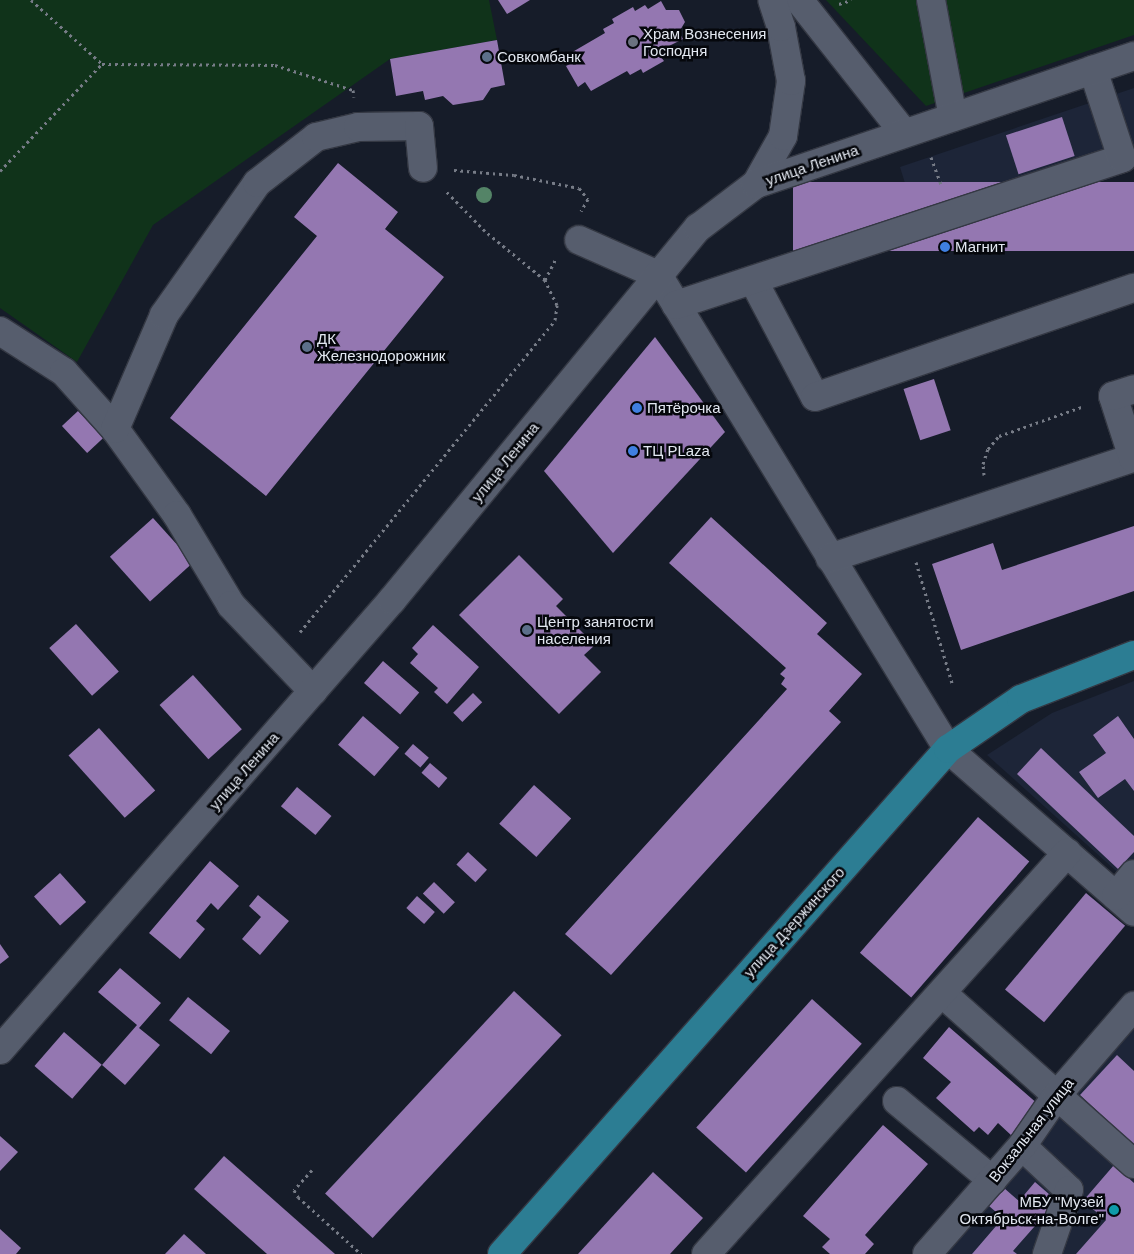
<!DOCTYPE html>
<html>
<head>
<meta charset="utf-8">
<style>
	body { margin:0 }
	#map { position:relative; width:1134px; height:1254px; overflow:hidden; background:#161c29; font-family:Arial,sans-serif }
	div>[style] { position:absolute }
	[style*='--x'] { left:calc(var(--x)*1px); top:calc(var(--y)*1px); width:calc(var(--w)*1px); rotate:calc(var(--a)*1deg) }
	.built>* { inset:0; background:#1d2538 }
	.green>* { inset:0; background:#10331a }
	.building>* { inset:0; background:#9477b1; transform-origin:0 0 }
	.path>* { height:3px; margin-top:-1.5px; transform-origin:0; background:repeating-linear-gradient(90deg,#777c87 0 2.5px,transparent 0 6.5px) }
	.roads { filter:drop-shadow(1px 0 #343843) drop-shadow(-1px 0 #343843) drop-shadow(0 1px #343843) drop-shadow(0 -1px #343843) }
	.minor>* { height:28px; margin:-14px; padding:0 14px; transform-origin:14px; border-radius:14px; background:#565d6d }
	.major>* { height:28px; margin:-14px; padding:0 14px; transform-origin:14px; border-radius:14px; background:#2c7d93 }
	.trees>* { width:16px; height:16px; margin:-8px; border-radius:50%; background:#548467 }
	.dots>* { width:14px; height:14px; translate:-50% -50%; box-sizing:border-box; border:2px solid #05070c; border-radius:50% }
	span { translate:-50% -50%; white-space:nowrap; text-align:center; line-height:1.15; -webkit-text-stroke:5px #05070c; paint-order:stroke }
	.poi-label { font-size:15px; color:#e3e8f1 }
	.left { translate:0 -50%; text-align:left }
	.right { translate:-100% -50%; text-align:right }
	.street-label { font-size:15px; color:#e3e8f1 }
</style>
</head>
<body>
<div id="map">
	<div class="built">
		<i style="clip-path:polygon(1134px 88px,1134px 146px,915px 216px,900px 167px)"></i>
		<i style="clip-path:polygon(1134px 681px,1134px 887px,987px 755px,1052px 713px)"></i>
		<i style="clip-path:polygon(1134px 1021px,1134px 1254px,942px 1254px)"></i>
	</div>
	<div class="green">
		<i style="clip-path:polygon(0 0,489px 0,497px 40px,390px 59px,153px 225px,77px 362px,0 308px)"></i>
		<i style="clip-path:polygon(826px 0,1134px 0,1134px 35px,926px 106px)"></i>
	</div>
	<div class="building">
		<i style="clip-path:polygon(498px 0,530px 0,507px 14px)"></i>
		<i style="clip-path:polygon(661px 1px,666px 10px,679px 10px,685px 22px,679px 32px,683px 39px,669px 46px,672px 51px,661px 57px,664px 61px,643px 73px,641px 69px,630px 75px,627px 71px,591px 91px,585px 82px,578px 87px,566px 66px,574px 62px,569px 54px,605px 33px,603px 29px,614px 23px,612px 19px,633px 7px,635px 11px,645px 5px,648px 9px)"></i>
		<i style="clip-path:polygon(497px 40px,505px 85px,491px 88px,483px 100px,453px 105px,443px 96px,425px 100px,423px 91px,396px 96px,390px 59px)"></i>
		<i style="left:1062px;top:117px;width:41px;height:59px;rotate:72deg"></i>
		<i style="clip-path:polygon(338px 163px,398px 212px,385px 229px,444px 277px,266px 496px,170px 418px,317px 236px,294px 217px)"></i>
		<i style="left:1134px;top:182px;width:69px;height:341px;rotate:90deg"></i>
		<i style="clip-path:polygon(655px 337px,725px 432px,613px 553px,544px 471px)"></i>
		<i style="left:934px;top:379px;width:54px;height:32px;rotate:72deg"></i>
		<i style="left:78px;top:411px;width:37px;height:22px;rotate:47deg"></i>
		<i style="clip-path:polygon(711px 517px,827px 623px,817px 634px,862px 674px,829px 711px,841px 722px,611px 975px,565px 934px,787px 689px,781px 684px,785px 678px,780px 674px,786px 668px,669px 563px)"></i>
		<i style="left:153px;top:518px;width:60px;height:58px;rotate:48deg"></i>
		<i style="clip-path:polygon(1134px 526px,1134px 591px,961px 650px,932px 564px,993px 543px,1002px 570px)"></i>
		<i style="clip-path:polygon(519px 555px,563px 599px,556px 606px,595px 645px,584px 655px,601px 672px,559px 714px,459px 615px)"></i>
		<i style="left:76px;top:624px;width:64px;height:36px;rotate:48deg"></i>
		<i style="clip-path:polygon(433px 625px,479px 667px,447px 704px,434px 692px,438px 688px,410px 663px,418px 654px,412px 648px)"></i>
		<i style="left:383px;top:661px;width:48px;height:29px;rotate:41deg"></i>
		<i style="left:193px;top:675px;width:73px;height:45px;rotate:48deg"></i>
		<i style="left:473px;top:693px;width:13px;height:28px;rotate:45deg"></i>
		<i style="left:363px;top:716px;width:48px;height:38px;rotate:41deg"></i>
		<i style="clip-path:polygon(1118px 716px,1134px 739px,1134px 791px,1125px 779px,1098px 798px,1079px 772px,1106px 753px,1093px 735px)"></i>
		<i style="left:99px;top:728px;width:84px;height:41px;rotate:48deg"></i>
		<i style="left:413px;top:744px;width:21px;height:13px;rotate:41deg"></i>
		<i style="clip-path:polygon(1041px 748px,1134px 836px,1134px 852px,1118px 869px,1017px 774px)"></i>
		<i style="left:430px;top:763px;width:23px;height:13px;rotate:41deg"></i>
		<i style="left:534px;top:785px;width:50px;height:52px;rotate:42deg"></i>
		<i style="left:297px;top:787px;width:45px;height:25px;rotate:40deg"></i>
		<i style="left:978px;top:817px;width:68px;height:180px;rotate:41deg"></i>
		<i style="left:468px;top:852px;width:26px;height:17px;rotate:43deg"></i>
		<i style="clip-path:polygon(210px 861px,239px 886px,218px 910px,211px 903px,196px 921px,205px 929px,180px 959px,149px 933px)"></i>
		<i style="left:60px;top:873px;width:39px;height:35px;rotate:48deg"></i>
		<i style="left:434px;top:882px;width:29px;height:16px;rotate:44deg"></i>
		<i style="left:1086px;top:893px;width:51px;height:126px;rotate:40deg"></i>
		<i style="clip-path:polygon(258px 895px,289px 921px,260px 955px,242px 939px,261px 917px,249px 906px)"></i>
		<i style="left:417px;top:896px;width:24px;height:16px;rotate:42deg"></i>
		<i style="clip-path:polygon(0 944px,9px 957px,0 964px)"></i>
		<i style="clip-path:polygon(120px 968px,161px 1003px,139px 1028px,160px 1045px,125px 1085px,102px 1065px,137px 1025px,98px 992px)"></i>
		<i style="left:514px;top:991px;width:65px;height:277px;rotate:43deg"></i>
		<i style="left:188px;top:997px;width:54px;height:30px;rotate:39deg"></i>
		<i style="left:812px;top:999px;width:67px;height:173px;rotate:42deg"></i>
		<i style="clip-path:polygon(949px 1027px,1039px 1105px,1012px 1136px,998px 1123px,988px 1135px,979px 1127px,974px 1132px,936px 1098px,951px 1082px,923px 1058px)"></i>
		<i style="left:64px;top:1032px;width:50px;height:45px;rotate:41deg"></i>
		<i style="clip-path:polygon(1117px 1055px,1134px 1071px,1134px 1145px,1080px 1095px)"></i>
		<i style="clip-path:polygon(883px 1125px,928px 1164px,865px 1235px,874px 1244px,865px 1254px,830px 1254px,822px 1247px,830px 1239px,803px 1216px)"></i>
		<i style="clip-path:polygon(0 1136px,18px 1152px,0 1171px)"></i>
		<i style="clip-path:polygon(224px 1156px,335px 1254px,267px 1254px,194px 1189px)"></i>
		<i style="clip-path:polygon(1114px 1165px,1134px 1183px,1134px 1254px,1076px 1254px,1106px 1220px,1083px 1201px)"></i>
		<i style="clip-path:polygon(653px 1172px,703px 1218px,670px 1254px,578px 1254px)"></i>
		<i style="clip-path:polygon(1035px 1182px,1057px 1201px,1013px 1251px,1017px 1254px,972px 1254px,1003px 1218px,989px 1206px,1004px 1188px,1019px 1201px)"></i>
		<i style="clip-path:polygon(0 1229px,21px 1248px,16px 1254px,0 1254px)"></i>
		<i style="clip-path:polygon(184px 1234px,206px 1254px,165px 1254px)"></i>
	</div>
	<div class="path">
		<i style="--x:31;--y:0;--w:96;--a:42"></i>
		<i style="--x:839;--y:4;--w:13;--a:-18"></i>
		<i style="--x:931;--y:157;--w:30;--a:70"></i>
		<i style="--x:454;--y:170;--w:60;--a:4.8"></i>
		<i style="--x:514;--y:175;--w:66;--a:11.3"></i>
		<i style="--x:579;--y:188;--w:14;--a:51"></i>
		<i style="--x:588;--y:199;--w:14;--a:120"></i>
		<i style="--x:0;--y:171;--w:148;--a:-46.4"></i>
		<i style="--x:102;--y:64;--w:173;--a:0.3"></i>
		<i style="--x:275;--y:65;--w:82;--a:17.8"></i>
		<i style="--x:353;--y:90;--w:7;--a:82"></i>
		<i style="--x:545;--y:280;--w:25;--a:-63"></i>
		<i style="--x:984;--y:475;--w:11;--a:-95"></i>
		<i style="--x:983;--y:464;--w:16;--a:-72"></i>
		<i style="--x:988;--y:449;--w:17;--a:-50"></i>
		<i style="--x:999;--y:436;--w:90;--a:-19.4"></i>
		<i style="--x:916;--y:562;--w:126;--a:73.4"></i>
		<i style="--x:300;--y:632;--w:403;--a:-50.7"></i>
		<i style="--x:555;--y:320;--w:15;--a:-82"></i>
		<i style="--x:557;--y:305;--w:28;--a:-116"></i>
		<i style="--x:545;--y:280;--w:77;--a:-140.8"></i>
		<i style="--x:485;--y:231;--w:57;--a:-134.3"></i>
		<i style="--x:312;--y:1170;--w:27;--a:132"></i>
		<i style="--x:294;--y:1190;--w:8;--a:60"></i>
		<i style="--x:298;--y:1197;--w:85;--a:42.1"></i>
	</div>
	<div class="roads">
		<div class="minor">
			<i style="--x:799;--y:0;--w:169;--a:51.7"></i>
			<i style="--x:931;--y:0;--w:119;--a:79.4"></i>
			<i style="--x:756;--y:184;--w:55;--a:-60.6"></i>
			<i style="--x:783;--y:136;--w:56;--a:-81.7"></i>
			<i style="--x:791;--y:81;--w:55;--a:-100.5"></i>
			<i style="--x:781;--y:27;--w:28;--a:-108"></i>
			<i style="--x:579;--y:240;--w:86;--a:23.9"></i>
			<i style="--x:658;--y:275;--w:556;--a:58.54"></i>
			<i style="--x:948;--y:749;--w:247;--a:41.2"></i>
			<i style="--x:753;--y:280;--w:132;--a:62.1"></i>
			<i style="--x:815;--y:397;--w:337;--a:-18.9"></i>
			<i style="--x:676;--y:305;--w:470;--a:-18.2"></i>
			<i style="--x:1122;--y:158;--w:93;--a:-108.2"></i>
			<i style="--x:0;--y:331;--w:76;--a:32.6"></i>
			<i style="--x:64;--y:372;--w:76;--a:48.2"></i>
			<i style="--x:115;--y:429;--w:106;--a:54.2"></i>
			<i style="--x:177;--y:515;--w:105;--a:59"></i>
			<i style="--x:231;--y:605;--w:119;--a:46.4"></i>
			<i style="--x:115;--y:429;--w:124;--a:-66.7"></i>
			<i style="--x:164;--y:315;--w:161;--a:-54.8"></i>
			<i style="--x:257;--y:183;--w:75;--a:-37.9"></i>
			<i style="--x:316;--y:137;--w:43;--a:-13.4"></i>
			<i style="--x:358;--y:127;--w:61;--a:-0.9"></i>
			<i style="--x:419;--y:126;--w:42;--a:84.6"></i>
			<i style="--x:830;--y:558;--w:319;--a:-18.3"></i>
			<i style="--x:1133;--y:458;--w:65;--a:-107.9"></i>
			<i style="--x:1113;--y:396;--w:22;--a:-18"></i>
			<i style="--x:1116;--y:896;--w:28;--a:-51"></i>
			<i style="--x:942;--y:993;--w:257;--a:41.7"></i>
			<i style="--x:0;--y:1050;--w:597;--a:-48.94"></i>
			<i style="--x:392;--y:600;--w:482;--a:-50.6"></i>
			<i style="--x:698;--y:228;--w:73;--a:-37.2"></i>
			<i style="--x:756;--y:184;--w:399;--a:-18.7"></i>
			<i style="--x:897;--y:1101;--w:124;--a:39.7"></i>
			<i style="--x:1022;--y:1146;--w:64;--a:43.1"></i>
			<i style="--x:1069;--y:1190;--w:68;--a:109"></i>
			<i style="--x:706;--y:1254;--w:540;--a:-48"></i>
			<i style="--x:927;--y:1254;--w:144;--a:-48.7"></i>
			<i style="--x:1022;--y:1146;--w:62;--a:-55.5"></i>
			<i style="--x:1057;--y:1095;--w:118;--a:-49.1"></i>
		</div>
		<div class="major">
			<i style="--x:502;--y:1254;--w:674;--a:-48.55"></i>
			<i style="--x:948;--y:749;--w:88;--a:-34.4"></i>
			<i style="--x:1021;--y:699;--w:121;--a:-21.3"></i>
		</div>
	</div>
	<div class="trees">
		<i style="left:484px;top:195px"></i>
	</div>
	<div class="dots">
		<i style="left:633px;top:42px;background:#6b7280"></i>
		<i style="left:487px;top:57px;background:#5c6f8a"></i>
		<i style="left:945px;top:247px;background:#3f7fe0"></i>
		<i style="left:307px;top:347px;background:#5c6f8a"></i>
		<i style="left:637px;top:408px;background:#3f7fe0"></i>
		<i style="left:633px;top:451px;background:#3f7fe0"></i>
		<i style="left:527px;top:630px;background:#5c6f8a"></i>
		<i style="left:1114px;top:1210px;background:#0f9aa8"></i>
	</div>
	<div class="poi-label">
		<span class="left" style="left:643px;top:42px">Храм Вознесения<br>Господня</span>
		<span class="left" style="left:497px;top:57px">Совкомбанк</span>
		<span class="left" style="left:955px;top:247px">Магнит</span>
		<span class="left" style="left:317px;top:347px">ДК<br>Железнодорожник</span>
		<span class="left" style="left:647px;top:408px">Пятёрочка</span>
		<span class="left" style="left:643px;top:451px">ТЦ PLaza</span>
		<span class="left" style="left:537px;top:630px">Центр занятости<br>населения</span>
		<span class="right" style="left:1104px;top:1210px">МБУ "Музей<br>Октябрьск-на-Волге"</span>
	</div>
	<div class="street-label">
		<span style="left:812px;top:165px;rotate:-19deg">улица Ленина</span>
		<span style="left:505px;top:462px;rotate:-51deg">улица Ленина</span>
		<span style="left:244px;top:771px;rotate:-49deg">улица Ленина</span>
		<span style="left:794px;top:922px;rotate:-48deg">улица Дзержинского</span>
		<span style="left:1031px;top:1130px;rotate:-52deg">Вокзальная улица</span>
	</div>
</div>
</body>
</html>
